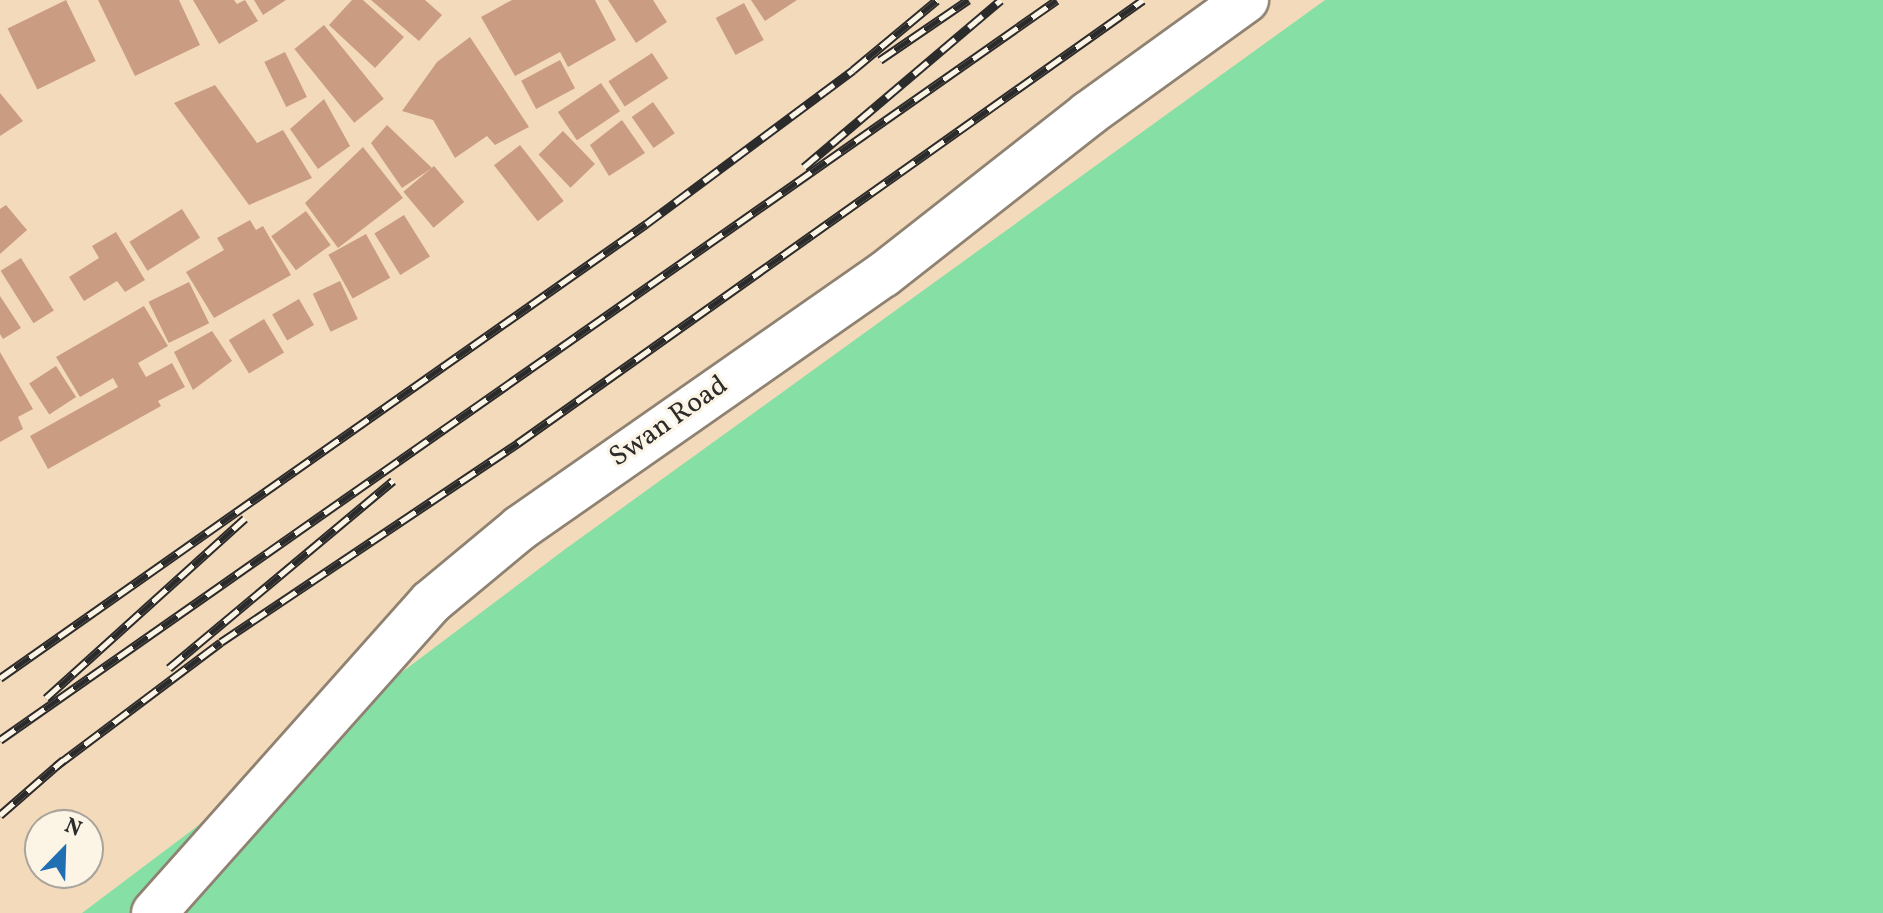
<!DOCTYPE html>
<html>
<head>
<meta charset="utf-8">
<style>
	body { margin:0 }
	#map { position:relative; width:1883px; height:913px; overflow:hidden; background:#f3daba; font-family:Vollkorn,serif }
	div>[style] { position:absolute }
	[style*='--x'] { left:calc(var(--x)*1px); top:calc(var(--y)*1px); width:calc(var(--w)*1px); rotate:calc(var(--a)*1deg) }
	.green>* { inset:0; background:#86e0a5 }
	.building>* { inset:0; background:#ca9d83; transform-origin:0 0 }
	.roads { filter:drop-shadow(2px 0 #8f8272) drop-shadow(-2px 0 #8f8272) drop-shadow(0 2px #8f8272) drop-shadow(0 -2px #8f8272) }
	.street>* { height:44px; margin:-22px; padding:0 22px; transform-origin:22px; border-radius:22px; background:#fff }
	.rail>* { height:9px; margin-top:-4.5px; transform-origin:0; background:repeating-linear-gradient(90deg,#fcf5e5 0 18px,#2b2b2b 0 36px); box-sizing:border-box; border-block:2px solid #2b2b2b }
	span { translate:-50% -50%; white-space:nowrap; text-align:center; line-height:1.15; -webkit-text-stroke:6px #fcf5e5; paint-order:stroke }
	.street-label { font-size:28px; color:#2b2b2b }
	.north { position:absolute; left:24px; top:809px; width:80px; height:80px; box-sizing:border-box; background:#fcf5e5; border:2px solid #a8a49b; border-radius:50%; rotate:23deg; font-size:22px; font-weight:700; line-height:32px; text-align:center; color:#2b2b2b }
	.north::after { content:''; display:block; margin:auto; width:28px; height:36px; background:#1f6fb2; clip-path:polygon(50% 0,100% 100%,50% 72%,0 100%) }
</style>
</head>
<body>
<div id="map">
	<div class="green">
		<i style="clip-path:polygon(1325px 0,1883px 0,1883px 913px,82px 913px,564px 550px)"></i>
	</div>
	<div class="building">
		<i style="left:66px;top:0;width:68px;height:65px;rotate:64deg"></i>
		<i style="clip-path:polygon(98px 0,179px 0,200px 45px,135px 76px)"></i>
		<i style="clip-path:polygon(193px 0,234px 0,237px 4px,245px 0,258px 21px,219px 44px)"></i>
		<i style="clip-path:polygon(254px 0,286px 0,263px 15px)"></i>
		<i style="clip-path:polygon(352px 0,363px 0,404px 37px,375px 68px,329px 25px)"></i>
		<i style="clip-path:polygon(371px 0,425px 0,442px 15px,419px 41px)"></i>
		<i style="clip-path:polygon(512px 0,595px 0,616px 40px,568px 67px,560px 52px,515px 76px,481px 17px)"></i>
		<i style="clip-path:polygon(608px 0,653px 0,667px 22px,636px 43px)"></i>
		<i style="clip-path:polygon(751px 0,797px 0,765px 21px)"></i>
		<i style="left:744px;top:3px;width:42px;height:32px;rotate:62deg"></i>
		<i style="left:324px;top:25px;width:95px;height:38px;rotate:51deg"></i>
		<i style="clip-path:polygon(470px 37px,529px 127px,495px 145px,487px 136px,455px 158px,433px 120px,402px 111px,437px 62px)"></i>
		<i style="left:285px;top:52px;width:50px;height:23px;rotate:64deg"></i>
		<i style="left:652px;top:53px;width:30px;height:52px;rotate:57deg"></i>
		<i style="left:560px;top:60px;width:32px;height:44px;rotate:62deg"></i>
		<i style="left:601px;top:83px;width:34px;height:52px;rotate:56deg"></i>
		<i style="clip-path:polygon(215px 85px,257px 143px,283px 130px,312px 178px,249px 205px,174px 103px)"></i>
		<i style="clip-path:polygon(0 93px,23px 121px,0 136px)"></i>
		<i style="clip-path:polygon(324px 99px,350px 146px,318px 169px,290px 129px)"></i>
		<i style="left:653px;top:102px;width:38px;height:26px;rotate:55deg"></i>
		<i style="clip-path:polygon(622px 120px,645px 153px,609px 176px,590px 145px)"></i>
		<i style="clip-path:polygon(387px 125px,432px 168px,402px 188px,371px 143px)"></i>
		<i style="left:563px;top:131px;width:46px;height:34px;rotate:46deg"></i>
		<i style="left:520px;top:145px;width:71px;height:33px;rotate:52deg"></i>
		<i style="clip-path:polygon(363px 147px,403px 198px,338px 248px,305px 203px)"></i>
		<i style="left:434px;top:166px;width:47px;height:40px;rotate:50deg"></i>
		<i style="clip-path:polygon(6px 205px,27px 230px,0 254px,0 209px)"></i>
		<i style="left:182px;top:209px;width:34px;height:62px;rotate:58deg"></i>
		<i style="left:306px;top:211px;width:42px;height:43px;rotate:54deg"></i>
		<i style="left:404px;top:215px;width:49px;height:35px;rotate:58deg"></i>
		<i style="clip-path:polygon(250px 220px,256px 230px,263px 226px,291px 275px,214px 318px,186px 272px,224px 250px,217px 238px)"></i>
		<i style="clip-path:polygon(116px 232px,145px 280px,125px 292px,117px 281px,84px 301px,69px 277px,99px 258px,92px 246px)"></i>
		<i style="left:366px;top:234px;width:50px;height:43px;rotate:61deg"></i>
		<i style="left:21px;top:258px;width:62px;height:24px;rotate:58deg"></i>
		<i style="left:340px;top:281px;width:42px;height:30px;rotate:65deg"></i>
		<i style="left:189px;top:282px;width:46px;height:45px;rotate:64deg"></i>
		<i style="clip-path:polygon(0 296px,21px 328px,3px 339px,0 334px)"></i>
		<i style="left:299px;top:299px;width:30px;height:31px;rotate:60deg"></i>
		<i style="clip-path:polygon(144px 306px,168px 346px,138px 363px,146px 377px,172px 363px,185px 387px,158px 401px,161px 406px,48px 469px,30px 436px,118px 387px,113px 378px,80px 397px,56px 357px)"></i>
		<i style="left:264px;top:319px;width:39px;height:41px;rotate:59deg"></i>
		<i style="clip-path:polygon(212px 331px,232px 361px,193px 390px,174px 352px)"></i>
		<i style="clip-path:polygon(0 352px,33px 409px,18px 417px,23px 429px,0 442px)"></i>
		<i style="left:56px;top:366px;width:37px;height:32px;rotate:57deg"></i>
	</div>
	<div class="roads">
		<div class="street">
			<i style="--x:154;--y:913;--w:416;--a:-48.3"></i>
			<i style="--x:431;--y:602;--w:116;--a:-39.7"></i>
			<i style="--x:520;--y:528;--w:442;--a:-34.9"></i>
			<i style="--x:883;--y:275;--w:261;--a:-38.1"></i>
			<i style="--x:1088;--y:114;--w:195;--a:-35.8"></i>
		</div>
	</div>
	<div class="rail">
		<i style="--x:880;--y:60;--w:107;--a:-34.3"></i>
		<i style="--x:804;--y:167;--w:258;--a:-40.3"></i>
		<i style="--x:169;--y:668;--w:292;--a:-39.9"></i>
		<i style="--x:0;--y:678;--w:790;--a:-35.1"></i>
		<i style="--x:646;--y:224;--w:258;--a:-36.6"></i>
		<i style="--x:853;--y:70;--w:109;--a:-39.8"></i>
		<i style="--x:46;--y:698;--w:268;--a:-42.1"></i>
		<i style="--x:0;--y:740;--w:1290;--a:-35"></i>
		<i style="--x:56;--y:766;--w:206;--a:-36.9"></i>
		<i style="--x:221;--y:642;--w:358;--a:-33.8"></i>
		<i style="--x:518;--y:443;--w:766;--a:-35.33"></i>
		<i style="--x:0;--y:815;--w:84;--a:-41.1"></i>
	</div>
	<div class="street-label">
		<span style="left:669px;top:422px;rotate:-35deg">Swan Road</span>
	</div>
	<div class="north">N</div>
</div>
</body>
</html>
